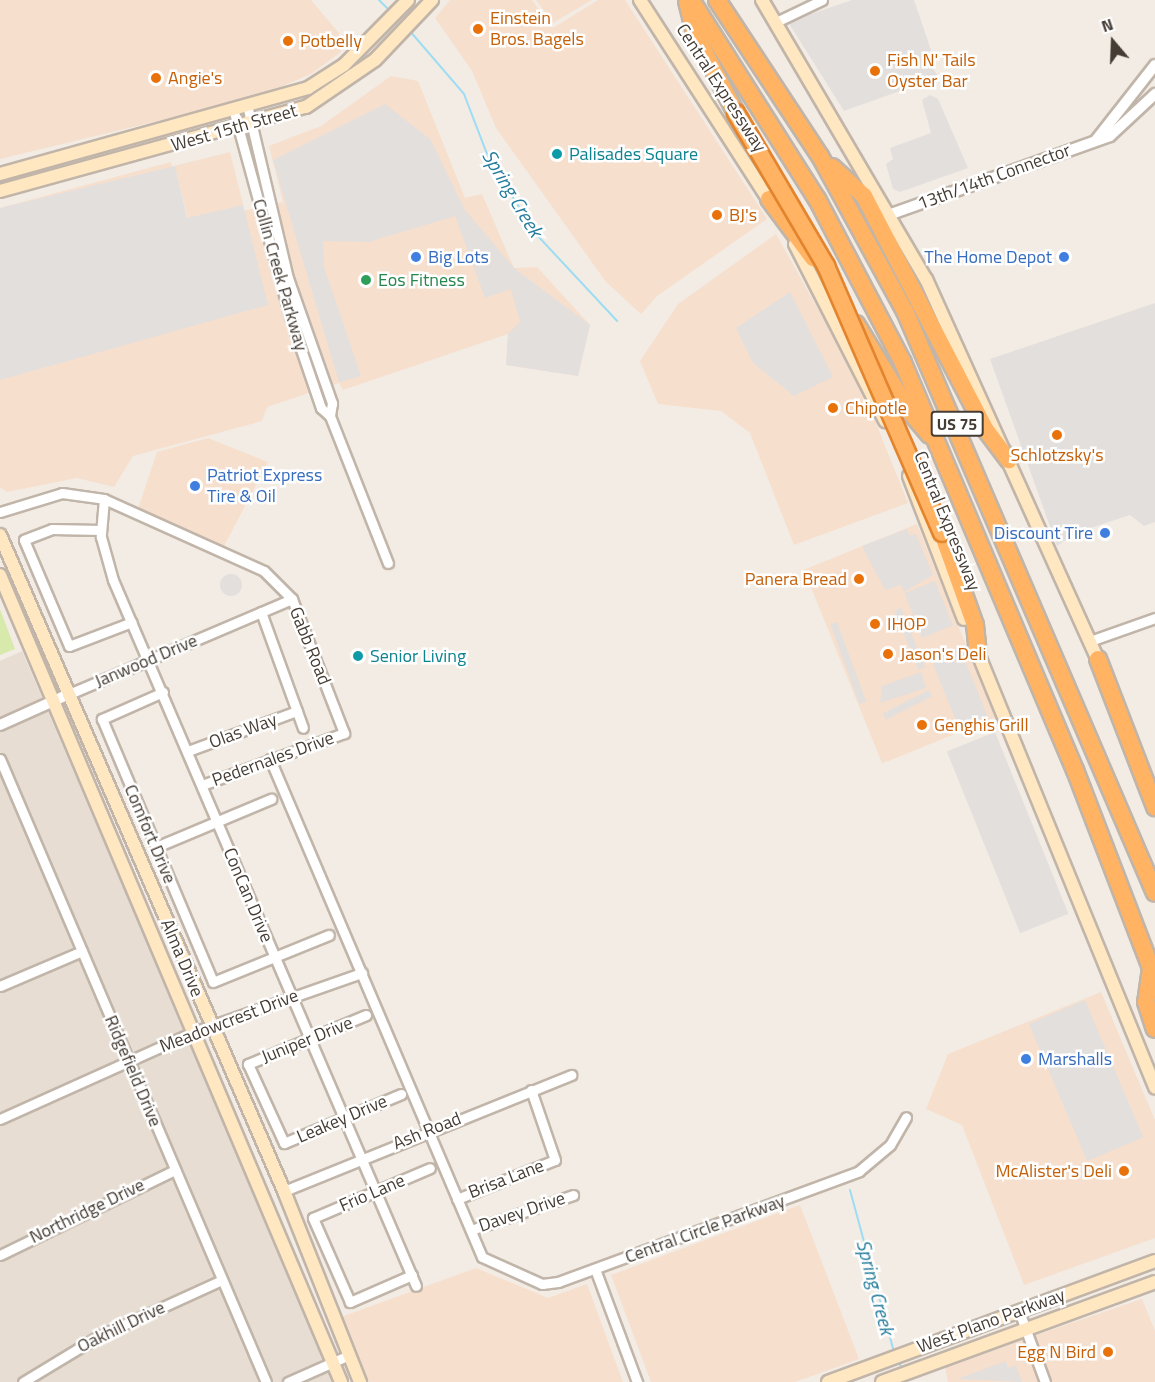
<!DOCTYPE html>
<html>
<head>
<meta charset="utf-8">
<style>
	body { margin:0 }
	#map { position:relative; width:1155px; height:1382px; overflow:hidden; background:#f3ece4; font-family:"Titillium Web",sans-serif }
	div>[style] { position:absolute }
	[style*='--x'] { left:calc(var(--x)*1px); top:calc(var(--y)*1px); width:calc(var(--w)*1px); rotate:calc(var(--a)*1deg) }
	.residential>* { inset:0; background:#e7ddd2 }
	.commercial>* { inset:0; background:#f6dfcd; transform-origin:0 0 }
	.green>* { inset:0; background:#d7e9ab }
	.parking>* { inset:0; background:#e3dfdd; transform-origin:0 0 }
	.round { border-radius:50% }
	.stream>* { height:2px; margin:-1px; padding:0 1px; transform-origin:1px; border-radius:1px; background:#9dddf3 }
	.roads { filter:drop-shadow(2px 0 #c1b5a9) drop-shadow(-2px 0 #c1b5a9) drop-shadow(0 2px #c1b5a9) drop-shadow(0 -2px #c1b5a9) }
	.minor>* { height:9px; margin:-4.5px; padding:0 4.5px; transform-origin:4.5px; border-radius:4.5px; background:#fff }
	.tertiary>* { height:10px; margin:-5px; padding:0 5px; transform-origin:5px; border-radius:5px; background:#fff }
	.secondary>* { height:12px; margin:-6px; padding:0 6px; transform-origin:6px; border-radius:6px; background:#ffe7c2 }
	.motorway>* { height:16px; margin:-8px; padding:0 8px; transform-origin:8px; border-radius:8px; background:#ffb363 }
	.bridges { filter:drop-shadow(2px 0 #e3842e) drop-shadow(-2px 0 #e3842e) drop-shadow(0 2px #e3842e) drop-shadow(0 -2px #e3842e) }
	.motorway-bridge>* { height:16px; margin:-8px; padding:0 8px; transform-origin:8px; border-radius:8px; background:#ffb363 }
	.dots>* { width:16px; height:16px; translate:-50% -50%; box-sizing:border-box; border:3px solid #fff; border-radius:50% }
	span { translate:-50% -50%; white-space:nowrap; text-align:center; line-height:1.15; -webkit-text-stroke:5px #fff; paint-order:stroke }
	.shield-label span { padding:2px 4px; background:#fff; border:2px solid; border-radius:4px; -webkit-text-stroke-width:0 }
	.shield-label { font-size:16px; color:#453c34; font-weight:700 }
	.food-label { font-size:18px; color:#c56008 }
	.left { translate:0 -50%; text-align:left }
	.right { translate:-100% -50%; text-align:right }
	.street-label { font-size:18px; color:#453c34 }
	.culture-label { font-size:18px; color:#0d838f }
	.shop-label { font-size:18px; color:#366cbe }
	.leisure-label { font-size:18px; color:#27864d }
	.water-label { font-size:20px; color:#257c9c; font-style:italic }
	.north { position:absolute; left:1083px; top:12px; width:60px; height:60px; -webkit-text-stroke:4px #fff; paint-order:stroke; rotate:341deg; font-size:16px; font-weight:700; line-height:24px; text-align:center; color:#453c34 }
	.north::after { content:''; display:block; margin:auto; width:21px; height:27px; background:#453c34; clip-path:polygon(50% 0,100% 100%,50% 72%,0 100%) }
</style>
</head>
<body>
<div id="map">
	<div class="residential">
		<i style="clip-path:polygon(22px 651px,335px 1382px,0 1382px,0 661px)"></i>
	</div>
	<div class="commercial">
		<i style="clip-path:polygon(0 0,311px 0,339px 33px,341px 52px,311px 74px,257px 97px,0 159px)"></i>
		<i style="clip-path:polygon(450px 0,532px 0,553px 28px,598px 0,625px 0,767px 219px,657px 296px,641px 314px,606px 282px,496px 128px,472px 71px,435px 18px)"></i>
		<i style="clip-path:polygon(536px 0,592px 0,553px 23px)"></i>
		<i style="clip-path:polygon(391px 76px,418px 81px,465px 198px,482px 194px,514px 268px,537px 267px,590px 325px,578px 376px,506px 365px,508px 334px,343px 390px,339px 383px,267px 407px,262px 421px,133px 456px,114px 487px,77px 478px,7px 492px,0 487px,0 208px,171px 162px,185px 224px,283px 202px,269px 146px,321px 126px)"></i>
		<i style="left:230px;top:152px;width:55px;height:57px;rotate:76deg"></i>
		<i style="clip-path:polygon(776px 234px,861px 386px,908px 503px,794px 545px,750px 433px,721px 411px,658px 404px,640px 361px,678px 304px)"></i>
		<i style="clip-path:polygon(208px 438px,268px 462px,223px 548px,138px 509px,157px 452px)"></i>
		<i style="left:917px;top:524px;width:209px;height:122px;rotate:68deg"></i>
		<i style="clip-path:polygon(1101px 992px,1155px 1120px,1155px 1238px,1024px 1285px,962px 1125px,926px 1109px,948px 1054px)"></i>
		<i style="clip-path:polygon(800px 1205px,859px 1359px,795px 1382px,651px 1382px,611px 1275px)"></i>
		<i style="clip-path:polygon(476px 1268px,548px 1298px,587px 1284px,623px 1382px,369px 1382px,341px 1317px)"></i>
		<i style="clip-path:polygon(1142px 1299px,1155px 1331px,1155px 1382px,948px 1382px,945px 1366px)"></i>
	</div>
	<div class="green">
		<i style="clip-path:polygon(0 609px,15px 649px,0 655px)"></i>
	</div>
	<div class="parking">
		<i style="clip-path:polygon(852px 0,914px 0,933px 56px,924px 57px,939px 77px,844px 111px,788px 22px)"></i>
		<i style="clip-path:polygon(930px 95px,938px 99px,968px 168px,900px 192px,893px 189px,886px 164px,893px 159px,890px 148px,931px 133px,922px 100px)"></i>
		<i style="clip-path:polygon(385px 104px,430px 139px,465px 210px,514px 268px,590px 325px,578px 376px,506px 365px,508px 334px,520px 322px,511px 289px,485px 298px,455px 216px,369px 242px,323px 241px,324px 267px,361px 376px,339px 382px,273px 160px)"></i>
		<i style="clip-path:polygon(175px 166px,187px 218px,243px 205px,268px 305px,0 380px,0 208px)"></i>
		<i style="clip-path:polygon(790px 292px,833px 377px,794px 396px,753px 363px,736px 328px)"></i>
		<i style="clip-path:polygon(1155px 303px,1155px 522px,1144px 526px,1130px 515px,1075px 533px,1057px 546px,990px 359px)"></i>
		<i style="clip-path:polygon(907px 529px,910px 536px,916px 534px,933px 575px,904px 592px,901px 585px,885px 590px,862px 546px)"></i>
		<i class="round" style="left:220px;top:574px;width:22px;height:22px"></i>
		<i style="left:935px;top:581px;width:48px;height:33px;rotate:68deg"></i>
		<i style="left:901px;top:608px;width:64px;height:7px;rotate:68deg"></i>
		<i style="left:837px;top:622px;width:85px;height:7px;rotate:70deg"></i>
		<i style="left:960px;top:648px;width:79px;height:31px;rotate:68deg"></i>
		<i style="clip-path:polygon(921px 672px,926px 688px,880px 703px,882px 686px)"></i>
		<i style="left:929px;top:690px;width:7px;height:52px;rotate:63deg"></i>
		<i style="left:995px;top:732px;width:196px;height:52px;rotate:68deg"></i>
		<i style="left:1085px;top:1000px;width:149px;height:61px;rotate:67deg"></i>
		<i style="clip-path:polygon(1006px 1361px,1008px 1368px,1016px 1365px,1022px 1382px,957px 1379px)"></i>
	</div>
	<div class="stream">
		<i style="--x:379;--y:0;--w:16;--a:45"></i>
		<i style="--x:409;--y:30;--w:84;--a:49.3"></i>
		<i style="--x:464;--y:94;--w:70;--a:69"></i>
		<i style="--x:489;--y:159;--w:89;--a:57.9"></i>
		<i style="--x:536;--y:234;--w:119;--a:47"></i>
		<i style="--x:850;--y:1190;--w:168;--a:74.8"></i>
		<i style="--x:898;--y:1360;--w:12;--a:66"></i>
	</div>
	<div class="roads">
		<div class="minor">
			<i style="--x:776;--y:22;--w:51;--a:-25.6"></i>
			<i style="--x:248;--y:109;--w:174;--a:76.7"></i>
			<i style="--x:288;--y:278;--w:133;--a:70.6"></i>
			<i style="--x:332;--y:403;--w:13;--a:99"></i>
			<i style="--x:234;--y:112;--w:213;--a:74.7"></i>
			<i style="--x:290;--y:317;--w:96;--a:71.2"></i>
			<i style="--x:321;--y:408;--w:12;--a:42"></i>
			<i style="--x:330;--y:416;--w:158;--a:68.5"></i>
			<i style="--x:104;--y:499;--w:38;--a:95"></i>
			<i style="--x:101;--y:537;--w:45;--a:74.4"></i>
			<i style="--x:113;--y:580;--w:768;--a:66.77"></i>
			<i style="--x:0;--y:512;--w:65;--a:-17"></i>
			<i style="--x:62;--y:493;--w:42;--a:8.1"></i>
			<i style="--x:104;--y:499;--w:175;--a:24.2"></i>
			<i style="--x:264;--y:571;--w:40;--a:45"></i>
			<i style="--x:292;--y:599;--w:144;--a:68.8"></i>
			<i style="--x:344;--y:733;--w:151;--a:159.9"></i>
			<i style="--x:101;--y:530;--w:49;--a:-178.8"></i>
			<i style="--x:52;--y:529;--w:30;--a:159"></i>
			<i style="--x:24;--y:540;--w:115;--a:67"></i>
			<i style="--x:69;--y:646;--w:67;--a:-20.9"></i>
			<i style="--x:261;--y:612;--w:123;--a:70.1"></i>
			<i style="--x:1090;--y:641;--w:69;--a:-19.5"></i>
			<i style="--x:163;--y:692;--w:67;--a:156.1"></i>
			<i style="--x:102;--y:719;--w:285;--a:67.1"></i>
			<i style="--x:213;--y:982;--w:125;--a:-22.1"></i>
			<i style="--x:69;--y:694;--w:242;--a:-23.1"></i>
			<i style="--x:188;--y:751;--w:116;--a:-20.2"></i>
			<i style="--x:0;--y:759;--w:677;--a:66.88"></i>
			<i style="--x:270;--y:759;--w:541;--a:66.94"></i>
			<i style="--x:482;--y:1257;--w:66;--a:24.2"></i>
			<i style="--x:542;--y:1284;--w:16;--a:-7"></i>
			<i style="--x:558;--y:1282;--w:321;--a:-20.2"></i>
			<i style="--x:859;--y:1171;--w:40;--a:-40"></i>
			<i style="--x:890;--y:1145;--w:32;--a:-60"></i>
			<i style="--x:156;--y:847;--w:125;--a:-22.7"></i>
			<i style="--x:0;--y:986;--w:89;--a:-23.1"></i>
			<i style="--x:366;--y:1015;--w:128;--a:157.4"></i>
			<i style="--x:248;--y:1064;--w:87;--a:65.5"></i>
			<i style="--x:284;--y:1143;--w:127;--a:-22.7"></i>
			<i style="--x:0;--y:1119;--w:215;--a:-24.2"></i>
			<i style="--x:196;--y:1031;--w:176;--a:-19.3"></i>
			<i style="--x:284;--y:1191;--w:310;--a:-22"></i>
			<i style="--x:457;--y:1199;--w:105;--a:-21.7"></i>
			<i style="--x:555;--y:1160;--w:74;--a:-108.9"></i>
			<i style="--x:471;--y:1230;--w:108;--a:-18.9"></i>
			<i style="--x:0;--y:1255;--w:195;--a:-25.9"></i>
			<i style="--x:595;--y:1269;--w:121;--a:69.6"></i>
			<i style="--x:412;--y:1275;--w:68;--a:156.5"></i>
			<i style="--x:350;--y:1302;--w:92;--a:-113.8"></i>
			<i style="--x:313;--y:1218;--w:127;--a:-23.1"></i>
			<i style="--x:1019;--y:1311;--w:76;--a:69.9"></i>
			<i style="--x:23;--y:1382;--w:89;--a:-31.2"></i>
			<i style="--x:99;--y:1336;--w:135;--a:-24.5"></i>
			<i style="--x:288;--y:1382;--w:67;--a:-23.9"></i>
		</div>
		<div class="tertiary">
			<i style="--x:1097;--y:139;--w:94;--a:-51.9"></i>
			<i style="--x:891;--y:214;--w:232;--a:-19.6"></i>
			<i style="--x:1110;--y:136;--w:62;--a:-43"></i>
			<i style="--x:0;--y:725;--w:76;--a:-24.2"></i>
		</div>
		<div class="secondary">
			<i style="--x:640;--y:0;--w:245;--a:57.2"></i>
			<i style="--x:762;--y:0;--w:324;--a:59.6"></i>
			<i style="--x:926;--y:279;--w:423;--a:65.7"></i>
			<i style="--x:0;--y:174;--w:320;--a:-15.6"></i>
			<i style="--x:308;--y:88;--w:43;--a:-32.6"></i>
			<i style="--x:344;--y:65;--w:91;--a:-45.4"></i>
			<i style="--x:0;--y:191;--w:317;--a:-15.4"></i>
			<i style="--x:306;--y:107;--w:83;--a:-34.3"></i>
			<i style="--x:375;--y:60;--w:83;--a:-46.5"></i>
			<i style="--x:795;--y:244;--w:199;--a:63"></i>
			<i style="--x:909;--y:476;--w:153;--a:69"></i>
			<i style="--x:0;--y:535;--w:715;--a:66.59"></i>
			<i style="--x:284;--y:1191;--w:206;--a:68.3"></i>
			<i style="--x:0;--y:575;--w:876;--a:67.09"></i>
			<i style="--x:975;--y:646;--w:477;--a:67.8"></i>
			<i style="--x:828;--y:1382;--w:349;--a:-20.3"></i>
			<i style="--x:882;--y:1382;--w:291;--a:-20.1"></i>
		</div>
		<div class="motorway">
			<i style="--x:691;--y:0;--w:236;--a:57.7"></i>
			<i style="--x:817;--y:199;--w:185;--a:62.3"></i>
			<i style="--x:903;--y:363;--w:442;--a:67.1"></i>
			<i style="--x:1075;--y:770;--w:223;--a:69"></i>
			<i style="--x:717;--y:0;--w:187;--a:56.6"></i>
			<i style="--x:820;--y:156;--w:177;--a:61.3"></i>
			<i style="--x:905;--y:311;--w:633;--a:66.75"></i>
			<i style="--x:687;--y:1;--w:34;--a:76"></i>
			<i style="--x:695;--y:34;--w:89;--a:62.6"></i>
			<i style="--x:832;--y:167;--w:43;--a:42.2"></i>
			<i style="--x:864;--y:196;--w:264;--a:62.5"></i>
			<i style="--x:986;--y:430;--w:38;--a:53"></i>
			<i style="--x:769;--y:199;--w:74;--a:53.3"></i>
			<i style="--x:856;--y:324;--w:98;--a:58.7"></i>
			<i style="--x:907;--y:408;--w:35;--a:50"></i>
			<i style="--x:942;--y:533;--w:98;--a:70.3"></i>
			<i style="--x:975;--y:625;--w:28;--a:84"></i>
			<i style="--x:1098;--y:659;--w:159;--a:68.9"></i>
			<i style="--x:1151;--y:968;--w:34;--a:98"></i>
			<i style="--x:1146;--y:1002;--w:28;--a:72"></i>
		</div>
	</div>
	<div class="bridges">
		<div class="motorway-bridge">
			<i style="--x:736;--y:113;--w:178;--a:59.5"></i>
			<i style="--x:826;--y:266;--w:291;--a:66.5"></i>
		</div>
	</div>
	<div class="dots">
		<i style="left:478px;top:29px;background:#e8710a"></i>
		<i style="left:288px;top:41px;background:#e8710a"></i>
		<i style="left:875px;top:71px;background:#e8710a"></i>
		<i style="left:156px;top:78px;background:#e8710a"></i>
		<i style="left:557px;top:154px;background:#0f9aa8"></i>
		<i style="left:717px;top:215px;background:#e8710a"></i>
		<i style="left:416px;top:257px;background:#3f7fe0"></i>
		<i style="left:1064px;top:257px;background:#3f7fe0"></i>
		<i style="left:366px;top:280px;background:#2e9e5b"></i>
		<i style="left:833px;top:408px;background:#e8710a"></i>
		<i style="left:1057px;top:435px;background:#e8710a"></i>
		<i style="left:195px;top:486px;background:#3f7fe0"></i>
		<i style="left:1105px;top:533px;background:#3f7fe0"></i>
		<i style="left:859px;top:579px;background:#e8710a"></i>
		<i style="left:875px;top:624px;background:#e8710a"></i>
		<i style="left:888px;top:654px;background:#e8710a"></i>
		<i style="left:358px;top:656px;background:#0f9aa8"></i>
		<i style="left:922px;top:725px;background:#e8710a"></i>
		<i style="left:1026px;top:1059px;background:#3f7fe0"></i>
		<i style="left:1124px;top:1171px;background:#e8710a"></i>
		<i style="left:1108px;top:1352px;background:#e8710a"></i>
	</div>
	<div class="shield-label">
		<span style="left:957px;top:424px">US 75</span>
	</div>
	<div class="food-label">
		<span class="left" style="left:490px;top:29px">Einstein<br>Bros. Bagels</span>
		<span class="left" style="left:300px;top:41px">Potbelly</span>
		<span class="left" style="left:887px;top:71px">Fish N' Tails<br>Oyster Bar</span>
		<span class="left" style="left:168px;top:78px">Angie's</span>
		<span class="left" style="left:729px;top:215px">BJ's</span>
		<span class="left" style="left:845px;top:408px">Chipotle</span>
		<span style="left:1057px;top:455px">Schlotzsky's</span>
		<span class="right" style="left:847px;top:579px">Panera Bread</span>
		<span class="left" style="left:887px;top:624px">IHOP</span>
		<span class="left" style="left:900px;top:654px">Jason's Deli</span>
		<span class="left" style="left:934px;top:725px">Genghis Grill</span>
		<span class="right" style="left:1112px;top:1171px">McAlister's Deli</span>
		<span class="right" style="left:1096px;top:1352px">Egg N Bird</span>
	</div>
	<div class="street-label">
		<span style="left:721px;top:88px;rotate:57deg">Central Expressway</span>
		<span style="left:234px;top:128px;rotate:-16deg">West 15th Street</span>
		<span style="left:994px;top:177px;rotate:-20deg">13th/14th Connector</span>
		<span style="left:280px;top:275px;rotate:74deg">Collin Creek Parkway</span>
		<span style="left:947px;top:521px;rotate:68deg">Central Expressway</span>
		<span style="left:310px;top:646px;rotate:68deg">Gabb Road</span>
		<span style="left:146px;top:661px;rotate:-23deg">Janwood Drive</span>
		<span style="left:243px;top:731px;rotate:-20deg">Olas Way</span>
		<span style="left:273px;top:759px;rotate:-20deg">Pedernales Drive</span>
		<span style="left:150px;top:834px;rotate:67deg">Comfort Drive</span>
		<span style="left:248px;top:895px;rotate:67deg">ConCan Drive</span>
		<span style="left:182px;top:958px;rotate:67deg">Alma Drive</span>
		<span style="left:229px;top:1021px;rotate:-21deg">Meadowcrest Drive</span>
		<span style="left:307px;top:1040px;rotate:-22deg">Juniper Drive</span>
		<span style="left:133px;top:1071px;rotate:67deg">Ridgefield Drive</span>
		<span style="left:342px;top:1119px;rotate:-23deg">Leakey Drive</span>
		<span style="left:427px;top:1131px;rotate:-22deg">Ash Road</span>
		<span style="left:506px;top:1179px;rotate:-21deg">Brisa Lane</span>
		<span style="left:372px;top:1193px;rotate:-23deg">Frio Lane</span>
		<span style="left:87px;top:1211px;rotate:-26deg">Northridge Drive</span>
		<span style="left:522px;top:1212px;rotate:-19deg">Davey Drive</span>
		<span style="left:705px;top:1229px;rotate:-20deg">Central Circle Parkway</span>
		<span style="left:991px;top:1321px;rotate:-20deg">West Plano Parkway</span>
		<span style="left:121px;top:1327px;rotate:-26deg">Oakhill Drive</span>
	</div>
	<div class="culture-label">
		<span class="left" style="left:569px;top:154px">Palisades Square</span>
		<span class="left" style="left:370px;top:656px">Senior Living</span>
	</div>
	<div class="shop-label">
		<span class="left" style="left:428px;top:257px">Big Lots</span>
		<span class="right" style="left:1052px;top:257px">The Home Depot</span>
		<span class="left" style="left:207px;top:486px">Patriot Express<br>Tire &amp; Oil</span>
		<span class="right" style="left:1093px;top:533px">Discount Tire</span>
		<span class="left" style="left:1038px;top:1059px">Marshalls</span>
	</div>
	<div class="leisure-label">
		<span class="left" style="left:378px;top:280px">Eos Fitness</span>
	</div>
	<div class="water-label">
		<span style="left:513px;top:193px;rotate:59deg">Spring Creek</span>
		<span style="left:876px;top:1287px;rotate:75deg">Spring Creek</span>
	</div>
	<div class="north">N</div>
</div>
</body>
</html>
